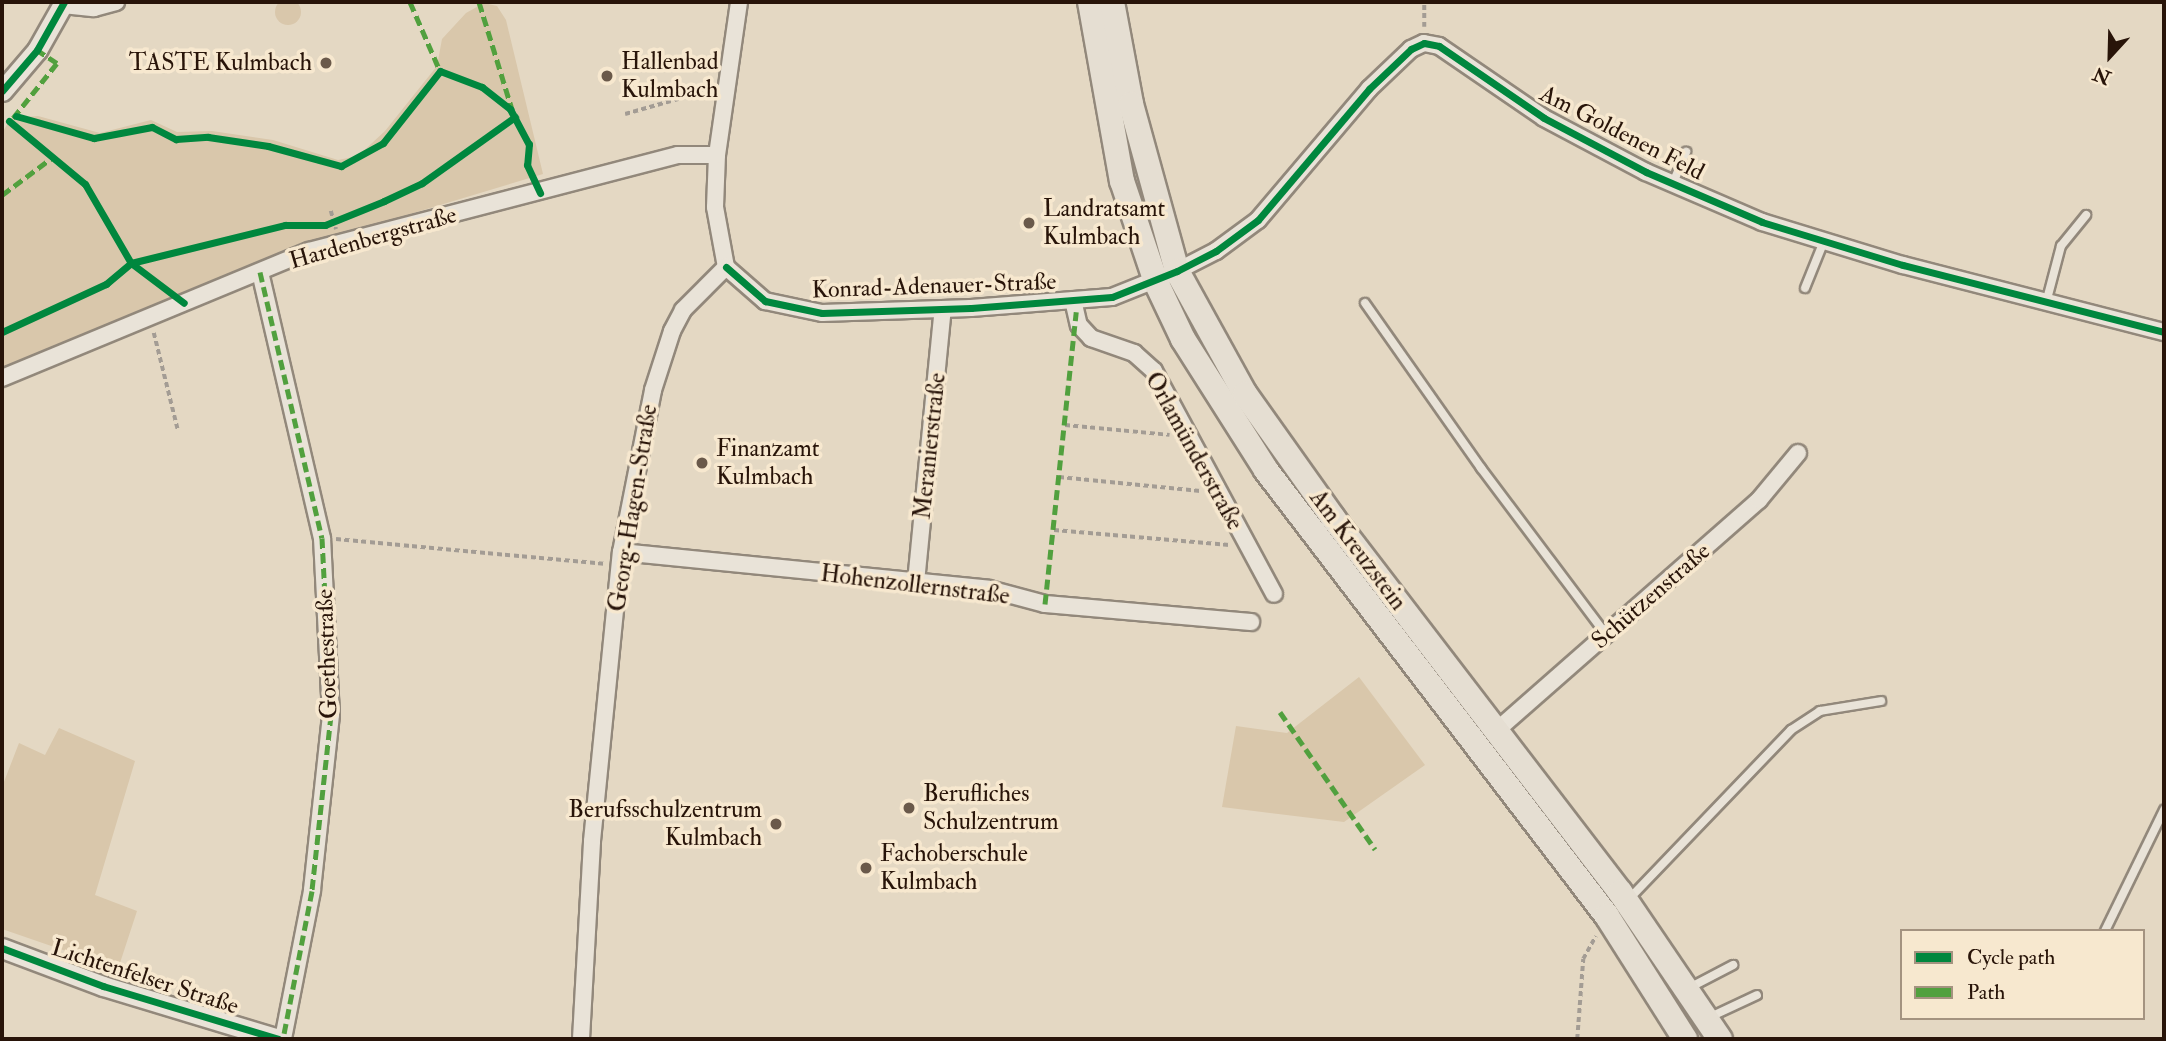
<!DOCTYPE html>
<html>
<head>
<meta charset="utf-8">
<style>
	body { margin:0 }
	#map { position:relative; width:2166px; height:1041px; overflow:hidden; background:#e4d8c3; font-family:"IM FELL Double Pica",serif }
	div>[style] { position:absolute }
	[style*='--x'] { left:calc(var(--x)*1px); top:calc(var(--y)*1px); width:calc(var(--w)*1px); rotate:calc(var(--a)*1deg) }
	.green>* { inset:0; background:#d9c7ab }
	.round { border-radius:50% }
	.path>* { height:3.5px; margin-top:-1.75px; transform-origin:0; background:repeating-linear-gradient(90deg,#a39c94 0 5px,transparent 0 8.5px) }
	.roads { filter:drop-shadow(2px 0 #92887b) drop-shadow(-2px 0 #92887b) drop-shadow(0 2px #92887b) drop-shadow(0 -2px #92887b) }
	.service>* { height:8px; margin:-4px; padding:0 4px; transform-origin:4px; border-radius:4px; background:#e9e3d8 }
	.minor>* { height:16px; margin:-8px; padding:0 8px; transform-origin:8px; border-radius:8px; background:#e9e3d8 }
	.tertiary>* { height:19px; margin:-9.5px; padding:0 9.5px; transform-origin:9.5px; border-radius:9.5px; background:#e9e3d8 }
	.primary>* { height:24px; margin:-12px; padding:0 12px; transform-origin:12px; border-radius:12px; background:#e5ded2 }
	.quiet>* { height:5px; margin-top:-2.5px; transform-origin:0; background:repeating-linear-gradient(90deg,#51a03e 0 10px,transparent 0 15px) }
	.cycleway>* { height:7px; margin:-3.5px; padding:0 3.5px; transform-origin:3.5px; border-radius:3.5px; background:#00873e }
	.dots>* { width:19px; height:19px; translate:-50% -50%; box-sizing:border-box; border:4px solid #f7e8cf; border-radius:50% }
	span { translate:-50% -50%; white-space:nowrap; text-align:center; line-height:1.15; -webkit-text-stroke:7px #f7e8cf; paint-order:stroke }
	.poi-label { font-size:24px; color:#281409 }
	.left { translate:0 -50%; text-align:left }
	.right { translate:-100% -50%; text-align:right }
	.street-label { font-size:24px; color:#281409 }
	.frame { position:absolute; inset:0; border:4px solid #281409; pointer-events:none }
	.legend { position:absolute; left:1900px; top:929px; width:245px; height:91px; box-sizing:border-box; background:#f7e8cf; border:2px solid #a49380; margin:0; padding:9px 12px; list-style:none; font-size:21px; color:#281409 }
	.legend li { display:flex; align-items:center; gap:14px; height:35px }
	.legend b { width:35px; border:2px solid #a49380 }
	.north { position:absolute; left:2075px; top:21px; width:70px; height:70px; -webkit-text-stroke:5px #f7e8cf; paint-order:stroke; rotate:202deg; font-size:19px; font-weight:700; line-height:28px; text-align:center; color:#281409 }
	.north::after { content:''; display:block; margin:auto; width:24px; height:32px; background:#281409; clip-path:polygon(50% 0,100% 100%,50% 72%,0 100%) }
</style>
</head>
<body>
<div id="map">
	<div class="green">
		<i class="round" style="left:275px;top:-1px;width:26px;height:26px"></i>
		<i style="clip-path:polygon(484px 3px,497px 6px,506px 20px,543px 174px,304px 246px,2px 368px,2px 133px,11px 118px,38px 116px,100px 133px,151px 120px,177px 132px,212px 131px,273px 140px,338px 160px,358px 156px,385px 131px,437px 66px,442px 39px,466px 13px)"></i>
		<i style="clip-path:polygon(1359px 677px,1425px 765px,1344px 822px,1222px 807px,1236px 726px,1287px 733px)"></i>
		<i style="clip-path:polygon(59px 728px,135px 761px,95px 895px,137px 911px,118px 969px,2px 929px,2px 787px,19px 743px,45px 755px)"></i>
	</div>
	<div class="path">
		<i style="--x:1424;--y:27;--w:25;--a:-90"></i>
		<i style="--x:625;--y:114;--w:88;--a:-15.8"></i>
		<i style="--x:331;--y:211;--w:19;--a:74"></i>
		<i style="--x:154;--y:333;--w:100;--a:76.1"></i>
		<i style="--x:1065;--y:425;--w:105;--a:5.4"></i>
		<i style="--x:1059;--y:477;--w:142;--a:5.7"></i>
		<i style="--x:1054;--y:530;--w:176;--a:4.9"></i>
		<i style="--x:336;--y:539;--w:269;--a:5.3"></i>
		<i style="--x:1577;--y:1039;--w:80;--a:-85.7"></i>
		<i style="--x:1583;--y:959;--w:26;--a:-61"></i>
	</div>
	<div class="roads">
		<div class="service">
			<i style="--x:1673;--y:183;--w:34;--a:-67"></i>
			<i style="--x:1805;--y:288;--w:51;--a:-68"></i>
			<i style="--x:1365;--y:303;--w:202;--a:54.9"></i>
			<i style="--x:1481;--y:468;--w:210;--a:53.1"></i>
			<i style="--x:2046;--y:303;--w:59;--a:-75.3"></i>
			<i style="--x:2061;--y:246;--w:40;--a:-51"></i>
			<i style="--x:1629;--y:899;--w:234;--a:-46.2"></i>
			<i style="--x:1791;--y:730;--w:35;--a:-33"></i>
			<i style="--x:1820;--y:711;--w:62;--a:-9.3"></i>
			<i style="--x:2105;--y:931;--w:135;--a:-64"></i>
			<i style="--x:1689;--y:988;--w:50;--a:-27.6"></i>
			<i style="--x:1708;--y:1018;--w:54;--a:-25.1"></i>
		</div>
		<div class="minor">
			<i style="--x:63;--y:5;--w:31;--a:6"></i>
			<i style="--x:94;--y:8;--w:23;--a:-15"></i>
			<i style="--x:726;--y:267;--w:52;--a:41.1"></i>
			<i style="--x:765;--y:301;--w:58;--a:11.9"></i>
			<i style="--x:822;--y:313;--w:149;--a:-1.9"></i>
			<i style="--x:971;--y:308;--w:141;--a:-4.5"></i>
			<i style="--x:1112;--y:297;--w:70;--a:-21.8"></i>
			<i style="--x:1177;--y:271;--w:44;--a:-27.1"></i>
			<i style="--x:1216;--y:251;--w:52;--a:-36.4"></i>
			<i style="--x:1258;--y:220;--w:172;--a:-49.7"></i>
			<i style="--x:1369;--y:89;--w:58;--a:-43.6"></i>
			<i style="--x:1411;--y:49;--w:14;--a:-25"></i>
			<i style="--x:1424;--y:43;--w:15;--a:11"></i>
			<i style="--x:1439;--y:46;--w:127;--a:34.4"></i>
			<i style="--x:1544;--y:118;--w:115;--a:27.9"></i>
			<i style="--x:1646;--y:172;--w:126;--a:23.3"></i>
			<i style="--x:1762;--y:222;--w:147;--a:17"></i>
			<i style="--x:1903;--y:265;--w:269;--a:14.4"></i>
			<i style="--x:726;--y:267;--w:61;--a:-100.4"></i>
			<i style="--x:715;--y:207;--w:52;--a:-87.8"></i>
			<i style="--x:717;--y:155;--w:155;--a:-81.8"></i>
			<i style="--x:260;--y:272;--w:273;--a:76.9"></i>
			<i style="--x:322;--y:538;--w:177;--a:87.1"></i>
			<i style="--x:331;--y:715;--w:177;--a:96.2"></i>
			<i style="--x:312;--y:891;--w:151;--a:101.1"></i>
			<i style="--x:1073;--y:300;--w:26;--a:77"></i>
			<i style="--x:1079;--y:325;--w:18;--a:47"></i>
			<i style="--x:1091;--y:338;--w:46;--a:19.2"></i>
			<i style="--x:1134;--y:353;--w:27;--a:42"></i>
			<i style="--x:1154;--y:371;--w:253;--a:61.7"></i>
			<i style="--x:2;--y:378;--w:332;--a:-22.5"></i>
			<i style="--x:309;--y:251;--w:381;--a:-14.6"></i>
			<i style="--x:678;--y:155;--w:39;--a:0"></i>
			<i style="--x:621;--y:552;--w:370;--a:5.7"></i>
			<i style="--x:989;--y:589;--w:58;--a:15"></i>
			<i style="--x:1045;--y:604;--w:207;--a:5"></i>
			<i style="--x:916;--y:582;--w:274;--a:-84.4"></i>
			<i style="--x:1496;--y:731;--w:350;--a:-41.3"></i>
			<i style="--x:1759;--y:500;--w:61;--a:-50.3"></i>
			<i style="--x:581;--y:1039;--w:198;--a:-86.8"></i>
			<i style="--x:592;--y:841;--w:290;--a:-84.3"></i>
			<i style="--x:621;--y:552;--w:165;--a:-78.8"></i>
			<i style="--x:653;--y:390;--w:62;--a:-72.1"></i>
			<i style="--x:672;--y:331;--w:24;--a:-62"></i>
			<i style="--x:683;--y:310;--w:61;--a:-45"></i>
		</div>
		<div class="tertiary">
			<i style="--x:2;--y:91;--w:54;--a:-49.5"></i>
			<i style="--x:37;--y:50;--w:55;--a:-60.6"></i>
			<i style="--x:2;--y:948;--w:108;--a:20.6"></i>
			<i style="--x:103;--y:986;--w:183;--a:16.8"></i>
		</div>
		<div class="primary">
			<i style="--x:1090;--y:2;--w:182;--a:79.9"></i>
			<i style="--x:1122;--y:181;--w:107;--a:71.4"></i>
			<i style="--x:1156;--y:282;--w:63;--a:64.7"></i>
			<i style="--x:1183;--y:339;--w:155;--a:57.6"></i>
			<i style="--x:1266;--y:470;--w:561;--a:52.6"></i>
			<i style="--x:1607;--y:916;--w:146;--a:57.6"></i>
			<i style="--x:1112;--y:2;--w:104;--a:79.4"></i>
			<i style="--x:1131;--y:104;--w:173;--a:74.6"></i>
			<i style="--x:1177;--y:271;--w:141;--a:61.1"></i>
			<i style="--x:1245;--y:394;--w:152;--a:54.6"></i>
			<i style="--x:1333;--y:518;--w:471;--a:52.5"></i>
			<i style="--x:1620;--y:892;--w:178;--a:55.8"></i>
		</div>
	</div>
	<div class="quiet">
		<i style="--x:410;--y:2;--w:75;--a:66.5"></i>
		<i style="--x:479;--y:2;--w:112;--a:72.9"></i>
		<i style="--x:13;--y:118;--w:70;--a:-51.3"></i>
		<i style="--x:57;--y:63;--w:24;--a:-147"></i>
		<i style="--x:2;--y:195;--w:64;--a:-36.7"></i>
		<i style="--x:260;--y:272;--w:273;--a:76.9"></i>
		<i style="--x:322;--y:538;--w:177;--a:87.1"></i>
		<i style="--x:331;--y:715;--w:177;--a:96.2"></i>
		<i style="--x:312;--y:891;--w:151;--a:101.1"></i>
		<i style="--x:1045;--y:604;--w:294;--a:-83.9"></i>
		<i style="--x:1280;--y:712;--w:167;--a:55.3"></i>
	</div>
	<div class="cycleway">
		<i style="--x:2;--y:91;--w:54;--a:-49.5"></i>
		<i style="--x:37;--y:50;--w:55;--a:-60.6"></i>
		<i style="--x:16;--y:116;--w:81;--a:15.8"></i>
		<i style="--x:94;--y:138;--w:59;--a:-10.7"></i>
		<i style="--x:152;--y:127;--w:27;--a:27"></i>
		<i style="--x:176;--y:139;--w:32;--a:-4"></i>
		<i style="--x:208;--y:137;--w:61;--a:8.5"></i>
		<i style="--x:268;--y:146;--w:76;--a:15.3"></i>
		<i style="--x:341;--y:166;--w:48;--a:-28.7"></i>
		<i style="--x:383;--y:143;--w:92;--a:-51.6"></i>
		<i style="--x:440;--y:71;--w:45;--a:20.9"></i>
		<i style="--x:482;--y:87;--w:36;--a:38"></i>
		<i style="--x:510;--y:109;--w:40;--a:62"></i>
		<i style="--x:529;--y:144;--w:21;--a:95"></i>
		<i style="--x:527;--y:165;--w:31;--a:65"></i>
		<i style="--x:9;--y:121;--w:99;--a:39.7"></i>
		<i style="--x:85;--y:184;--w:91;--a:59.8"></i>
		<i style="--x:131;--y:263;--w:66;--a:37"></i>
		<i style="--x:726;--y:267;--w:52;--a:41.1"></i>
		<i style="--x:765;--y:301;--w:58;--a:11.9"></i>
		<i style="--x:822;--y:313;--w:149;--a:-1.9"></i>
		<i style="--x:971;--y:308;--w:141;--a:-4.5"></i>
		<i style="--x:1112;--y:297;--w:70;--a:-21.8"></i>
		<i style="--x:1177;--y:271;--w:44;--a:-27.1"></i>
		<i style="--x:1216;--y:251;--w:52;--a:-36.4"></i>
		<i style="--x:1258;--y:220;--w:172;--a:-49.7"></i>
		<i style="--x:1369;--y:89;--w:58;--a:-43.6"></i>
		<i style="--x:1411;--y:49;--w:14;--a:-25"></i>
		<i style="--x:1424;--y:43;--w:15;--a:11"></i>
		<i style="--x:1439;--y:46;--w:127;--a:34.4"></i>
		<i style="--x:1544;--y:118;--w:115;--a:27.9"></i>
		<i style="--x:1646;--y:172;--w:126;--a:23.3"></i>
		<i style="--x:1762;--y:222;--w:147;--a:17"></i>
		<i style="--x:1903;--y:265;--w:269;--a:14.4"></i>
		<i style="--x:2;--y:332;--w:115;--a:-24.8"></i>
		<i style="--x:106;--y:284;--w:33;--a:-40"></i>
		<i style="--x:131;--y:263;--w:159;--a:-13.9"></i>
		<i style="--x:285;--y:225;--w:40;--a:0"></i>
		<i style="--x:325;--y:225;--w:64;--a:-22.1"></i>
		<i style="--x:384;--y:201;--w:42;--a:-25.3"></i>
		<i style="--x:422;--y:183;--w:114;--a:-35.4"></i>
		<i style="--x:2;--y:948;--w:108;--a:20.6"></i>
		<i style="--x:103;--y:986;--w:183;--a:16.8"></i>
	</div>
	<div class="dots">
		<i style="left:326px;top:63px;background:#6a594a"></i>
		<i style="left:607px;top:76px;background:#6a594a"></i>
		<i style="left:1029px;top:223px;background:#6a594a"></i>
		<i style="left:702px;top:463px;background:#6a594a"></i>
		<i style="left:909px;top:808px;background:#6a594a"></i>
		<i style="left:776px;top:824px;background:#6a594a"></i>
		<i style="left:866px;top:868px;background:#6a594a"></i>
	</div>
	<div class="poi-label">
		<span class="left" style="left:621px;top:76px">Hallenbad<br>Kulmbach</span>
		<span class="right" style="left:312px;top:63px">TASTE Kulmbach</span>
		<span class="left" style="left:1043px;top:223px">Landratsamt<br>Kulmbach</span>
		<span class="left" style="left:716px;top:463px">Finanzamt<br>Kulmbach</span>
		<span class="left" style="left:923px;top:808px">Berufliches<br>Schulzentrum</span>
		<span class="right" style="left:762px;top:824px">Berufsschulzentrum<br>Kulmbach</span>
		<span class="left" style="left:880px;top:868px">Fachoberschule<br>Kulmbach</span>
	</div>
	<div class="street-label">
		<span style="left:1622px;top:133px;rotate:27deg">Am Goldenen Feld</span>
		<span style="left:373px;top:238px;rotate:-16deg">Hardenbergstraße</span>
		<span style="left:934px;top:286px;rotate:-2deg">Konrad-Adenauer-Straße</span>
		<span style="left:930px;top:446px;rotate:-84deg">Meranierstraße</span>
		<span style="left:1194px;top:451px;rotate:61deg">Orlamünderstraße</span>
		<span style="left:633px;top:508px;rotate:-81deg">Georg-Hagen-Straße</span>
		<span style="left:1358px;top:550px;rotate:53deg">Am Kreuzstein</span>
		<span style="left:915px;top:585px;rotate:7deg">Hohenzollernstraße</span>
		<span style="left:1651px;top:596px;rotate:-41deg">Schützenstraße</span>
		<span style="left:327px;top:654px;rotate:-92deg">Goethestraße</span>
		<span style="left:145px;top:977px;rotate:18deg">Lichtenfelser Straße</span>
	</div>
	<div class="frame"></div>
	<ul class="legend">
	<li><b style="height:9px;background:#00873e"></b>Cycle path</li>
	<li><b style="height:9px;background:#51a03e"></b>Path</li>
	</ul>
	<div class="north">N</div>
</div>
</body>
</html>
